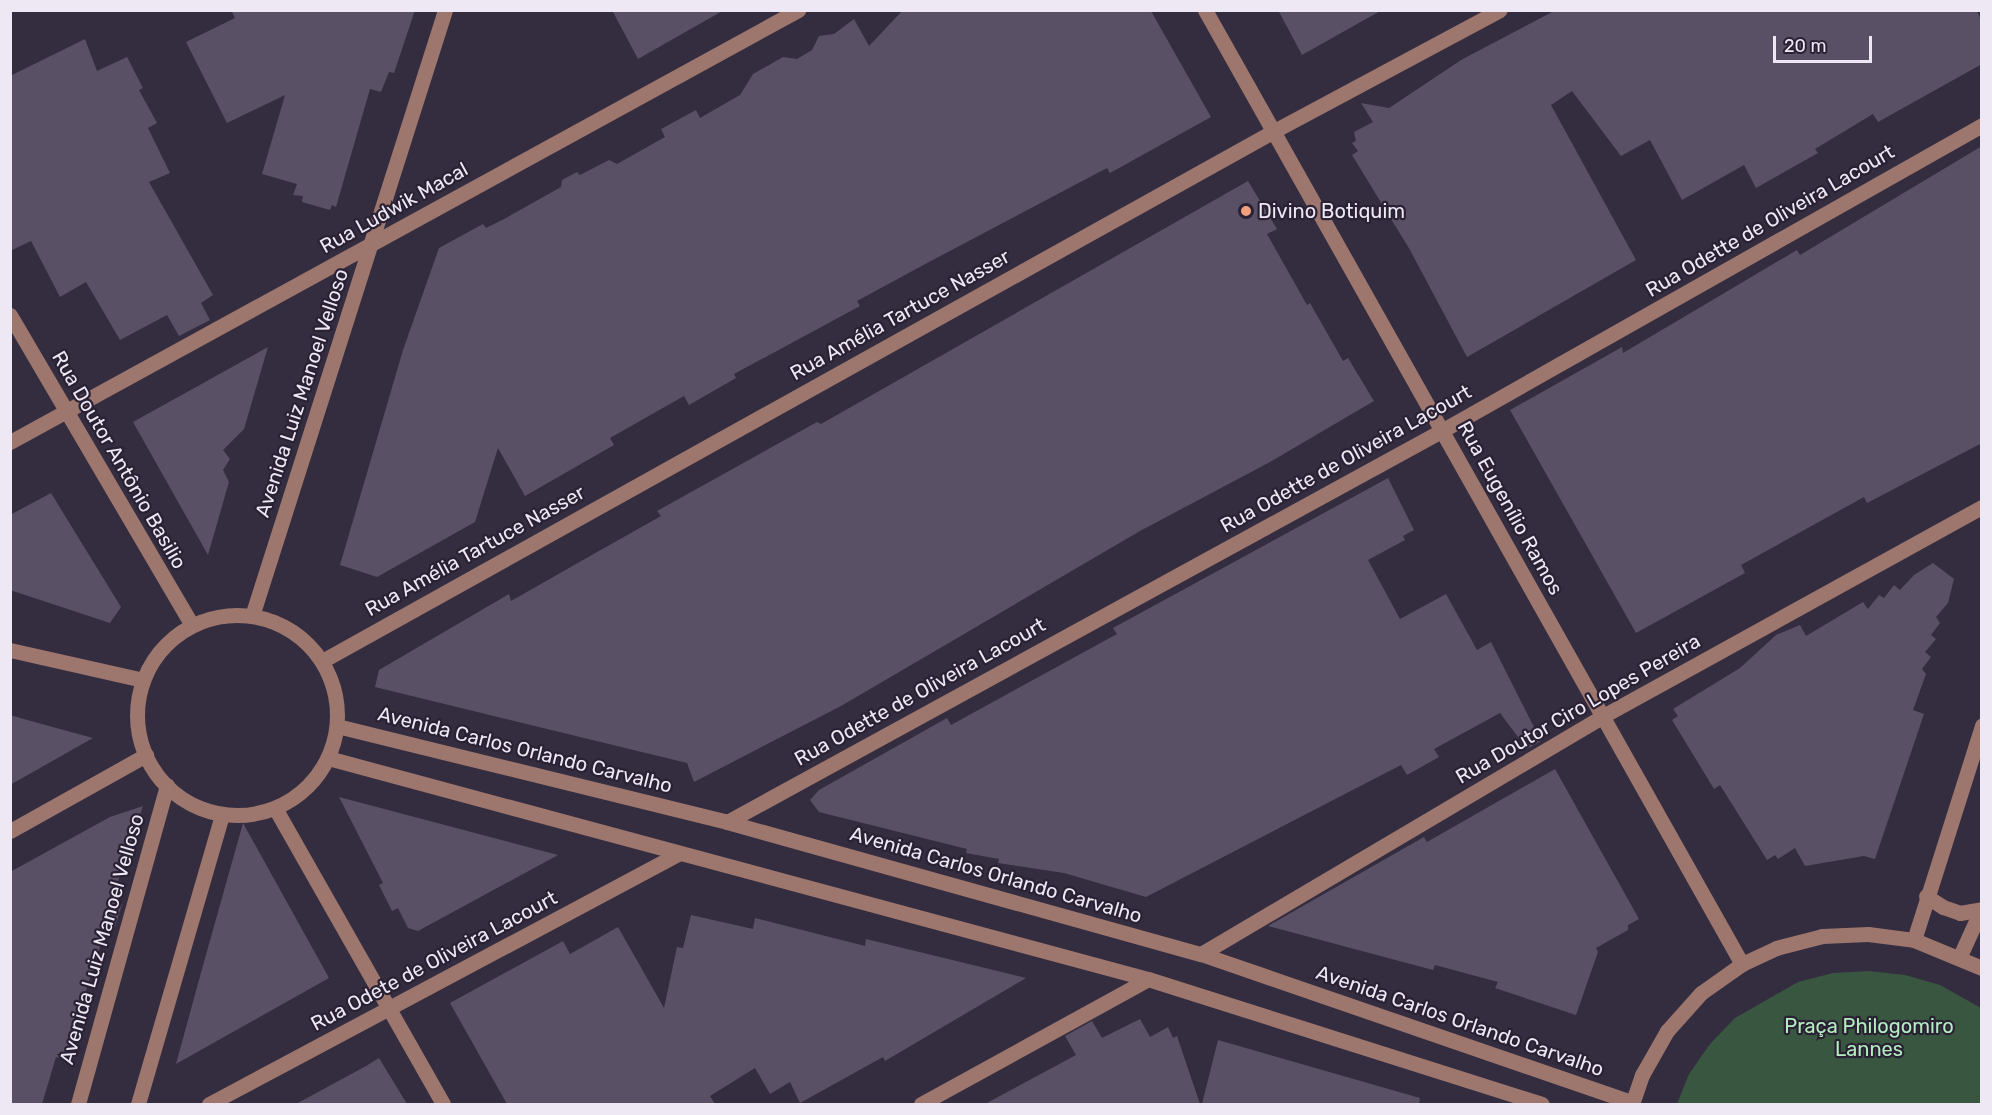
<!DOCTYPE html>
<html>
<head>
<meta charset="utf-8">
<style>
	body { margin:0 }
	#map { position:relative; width:1992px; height:1115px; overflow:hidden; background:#342c3f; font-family:Rubik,sans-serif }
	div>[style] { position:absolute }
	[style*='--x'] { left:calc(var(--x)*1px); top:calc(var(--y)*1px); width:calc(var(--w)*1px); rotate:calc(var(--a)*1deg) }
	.green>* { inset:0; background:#395640 }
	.building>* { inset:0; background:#595065 }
	.minor>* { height:15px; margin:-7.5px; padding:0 7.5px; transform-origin:7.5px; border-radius:7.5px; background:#9d766e }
	.minor>.ring { margin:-7.5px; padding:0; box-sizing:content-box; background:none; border:15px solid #9d766e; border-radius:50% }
	.dots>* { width:16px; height:16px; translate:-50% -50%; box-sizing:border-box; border:3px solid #2a2234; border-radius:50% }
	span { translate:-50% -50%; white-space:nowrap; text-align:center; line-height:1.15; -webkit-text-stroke:4.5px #2a2234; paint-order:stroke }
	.street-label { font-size:20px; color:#ede8f4 }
	.poi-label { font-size:20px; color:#ede8f4 }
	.left { translate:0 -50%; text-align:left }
	.park-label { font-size:20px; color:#b3edc1 }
	.frame { position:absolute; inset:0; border:12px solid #ede8f4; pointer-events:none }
	.scale { position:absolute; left:1773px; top:36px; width:99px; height:27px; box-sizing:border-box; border:3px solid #ede8f4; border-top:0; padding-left:8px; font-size:18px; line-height:21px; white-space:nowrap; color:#ede8f4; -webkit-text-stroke:4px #2a2234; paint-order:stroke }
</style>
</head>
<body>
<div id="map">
	<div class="green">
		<i style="clip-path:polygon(1869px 971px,1905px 975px,1940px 985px,1981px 1008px,1981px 1104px,1677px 1104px,1689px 1074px,1710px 1044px,1735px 1018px,1798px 982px,1833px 973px)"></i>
	</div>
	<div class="building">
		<i style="clip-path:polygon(231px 10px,415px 10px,394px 73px,389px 72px,381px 92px,370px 89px,336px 207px,332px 205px,330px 210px,302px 202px,303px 196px,293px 195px,297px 184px,262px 174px,285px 95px,227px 123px,186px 42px,235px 18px)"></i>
		<i style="clip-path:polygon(612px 10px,724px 10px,638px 59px)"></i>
		<i style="clip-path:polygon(903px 10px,1151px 11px,1211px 117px,1110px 173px,1107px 168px,929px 262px,857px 301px,860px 306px,734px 374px,736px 378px,689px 405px,684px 396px,610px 438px,614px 445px,525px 496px,498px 448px,475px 522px,377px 577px,340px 565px,403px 350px,439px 248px,483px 224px,486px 228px,506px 218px,561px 187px,562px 180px,577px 172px,580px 175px,609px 160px,617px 164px,665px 137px,661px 129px,696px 110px,700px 118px,740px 95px,753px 74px,783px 57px,797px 59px,812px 50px,819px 36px,834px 34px,854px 19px,869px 46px)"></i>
		<i style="clip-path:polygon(1278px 10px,1382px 10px,1302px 55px)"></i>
		<i style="clip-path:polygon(1556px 10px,1976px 10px,1982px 21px,1982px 64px,1878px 122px,1873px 114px,1815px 149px,1818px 153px,1756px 188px,1744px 165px,1682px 200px,1650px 140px,1621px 156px,1572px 91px,1551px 105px,1636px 260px,1467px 357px,1410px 250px,1352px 155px,1358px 151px,1352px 143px,1356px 141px,1354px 132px,1373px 122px,1361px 103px,1389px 108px,1461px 60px)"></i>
		<i style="clip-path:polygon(85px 39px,97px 71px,127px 57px,143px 88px,139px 90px,157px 123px,148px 128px,170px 173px,149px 182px,213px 295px,201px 303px,210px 320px,179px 336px,167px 315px,120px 340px,86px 282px,60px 297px,31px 241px,10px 251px,10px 76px)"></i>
		<i style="clip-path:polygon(1982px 146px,1982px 443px,1867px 503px,1864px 497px,1741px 565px,1745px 573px,1636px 633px,1510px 410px,1622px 347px,1623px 353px,1797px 250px,1800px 255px)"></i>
		<i style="clip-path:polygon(1248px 181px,1277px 229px,1267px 234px,1307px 305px,1310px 303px,1343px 361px,1348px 358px,1374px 401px,1270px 462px,1140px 531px,841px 706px,694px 782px,687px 763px,375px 687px,379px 670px,509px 594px,511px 601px,583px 560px,661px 516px,657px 511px,817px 422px,821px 424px)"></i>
		<i style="clip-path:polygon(268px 347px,244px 429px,223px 450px,230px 459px,223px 470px,229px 482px,208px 555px,133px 422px)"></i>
		<i style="clip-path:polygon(1388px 478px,1414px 530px,1403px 536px,1405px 540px,1368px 560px,1400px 619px,1446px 594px,1477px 650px,1491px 642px,1541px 741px,1527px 749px,1500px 713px,1434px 749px,1439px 757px,1407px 775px,1401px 765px,1146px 897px,1064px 873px,998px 863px,999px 859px,966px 853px,967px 849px,819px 812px,810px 800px,819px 790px,947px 718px,951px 725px,1117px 634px,1113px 628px)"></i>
		<i style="clip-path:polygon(51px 493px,121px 607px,110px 623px,10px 590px,10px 515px)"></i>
		<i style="clip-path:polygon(1933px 563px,1954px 579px,1948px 603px,1936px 617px,1940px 623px,1931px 635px,1936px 639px,1925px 652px,1931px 657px,1922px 669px,1926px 674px,1913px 710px,1924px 714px,1875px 859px,1864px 856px,1805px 866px,1795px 848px,1778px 859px,1775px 855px,1767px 860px,1720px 785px,1714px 789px,1672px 720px,1678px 716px,1673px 709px,1740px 668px,1776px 635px,1800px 625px,1806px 636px,1863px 602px,1868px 609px,1879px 595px,1884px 598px,1894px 585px,1900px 590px,1914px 575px)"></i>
		<i style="clip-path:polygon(10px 715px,38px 723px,93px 738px,10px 785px)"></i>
		<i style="clip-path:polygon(1555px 769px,1639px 919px,1628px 925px,1628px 930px,1596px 948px,1598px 952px,1576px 1015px,1495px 988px,1498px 982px,1435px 965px,1433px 970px,1268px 926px,1424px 837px,1427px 842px)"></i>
		<i style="clip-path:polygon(339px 797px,558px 855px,418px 931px,408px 928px,398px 908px,392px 911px,379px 885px,383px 883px)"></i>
		<i style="clip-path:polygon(143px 806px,112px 900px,122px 904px,115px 927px,107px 925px,64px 1060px,56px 1057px,42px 1104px,10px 1104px,10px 872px,110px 817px)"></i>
		<i style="clip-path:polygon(243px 823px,329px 978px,176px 1064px,202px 969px)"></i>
		<i style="clip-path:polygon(691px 915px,753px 929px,755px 918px,865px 946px,866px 939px,1026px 978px,885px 1061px,883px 1057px,800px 1103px,790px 1082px,770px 1094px,755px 1068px,710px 1096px,715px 1104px,507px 1104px,450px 1003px,563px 941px,570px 954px,618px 927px,664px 1008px,677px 947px,683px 948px)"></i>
		<i style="clip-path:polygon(1140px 1019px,1150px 1037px,1168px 1027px,1173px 1038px,1177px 1036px,1200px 1104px,985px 1104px,1076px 1055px,1065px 1036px,1092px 1021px,1102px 1038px)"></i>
		<i style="clip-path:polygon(1218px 1040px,1420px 1098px,1419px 1104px,1202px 1104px)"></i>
		<i style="clip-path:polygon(379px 1058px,407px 1104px,296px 1104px,366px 1066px)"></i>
	</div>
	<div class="minor">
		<i style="--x:1205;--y:10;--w:1095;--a:60.63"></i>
		<i style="--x:10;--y:315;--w:359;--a:59.6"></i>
		<i style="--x:10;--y:442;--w:899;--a:-28.73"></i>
		<i class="ring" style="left:137px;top:615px;width:185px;height:185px"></i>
		<i style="--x:252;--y:616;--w:636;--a:-72.33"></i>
		<i style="--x:10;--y:650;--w:136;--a:12.7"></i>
		<i style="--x:322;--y:661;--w:1090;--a:-29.11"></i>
		<i style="--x:1274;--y:131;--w:256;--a:-28.2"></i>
		<i style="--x:337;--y:726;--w:402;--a:13.8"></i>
		<i style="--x:727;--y:822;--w:492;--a:15.6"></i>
		<i style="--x:1201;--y:954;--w:456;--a:19"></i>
		<i style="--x:328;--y:758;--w:849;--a:15.08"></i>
		<i style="--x:1148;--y:979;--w:413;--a:17.6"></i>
		<i style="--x:275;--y:808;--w:340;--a:60.4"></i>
		<i style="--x:727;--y:822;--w:816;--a:-28.7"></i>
		<i style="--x:1443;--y:430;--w:619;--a:-29.5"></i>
		<i style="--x:10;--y:831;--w:156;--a:-29.2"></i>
		<i style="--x:1926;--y:896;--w:20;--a:33"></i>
		<i style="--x:1943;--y:907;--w:18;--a:19"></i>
		<i style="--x:1960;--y:913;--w:22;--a:-10"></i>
		<i style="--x:1914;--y:940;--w:225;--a:-72.4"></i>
		<i style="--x:1201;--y:954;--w:467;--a:-30.6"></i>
		<i style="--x:1603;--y:716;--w:433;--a:-28.9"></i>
		<i style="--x:1960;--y:956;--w:51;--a:-65.5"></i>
		<i style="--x:78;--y:1104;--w:331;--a:-74.4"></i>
		<i style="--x:138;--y:1104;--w:302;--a:-73.8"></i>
		<i style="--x:209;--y:1104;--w:531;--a:-28.06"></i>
		<i style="--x:921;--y:1104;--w:259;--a:-28.8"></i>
		<i style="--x:1632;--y:1104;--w:31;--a:-71"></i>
		<i style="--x:1642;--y:1075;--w:51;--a:-60.4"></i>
		<i style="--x:1667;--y:1031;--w:51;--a:-48.2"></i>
		<i style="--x:1701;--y:993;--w:50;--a:-35.3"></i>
		<i style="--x:1742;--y:964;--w:38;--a:-25"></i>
		<i style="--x:1776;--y:948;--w:48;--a:-14.6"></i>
		<i style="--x:1822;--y:936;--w:46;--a:-2.5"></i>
		<i style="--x:1868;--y:934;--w:46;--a:7.4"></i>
		<i style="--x:1914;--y:940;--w:74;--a:22.4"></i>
	</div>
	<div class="dots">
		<i style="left:1246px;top:211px;background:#f2a07f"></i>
	</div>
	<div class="street-label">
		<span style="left:394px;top:208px;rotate:-29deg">Rua Ludwik Macal</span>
		<span style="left:1770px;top:221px;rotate:-30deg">Rua Odette de Oliveira Lacourt</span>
		<span style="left:900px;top:315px;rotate:-29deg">Rua Amélia Tartuce Nasser</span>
		<span style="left:302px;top:393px;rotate:-72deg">Avenida Luiz Manoel Velloso</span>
		<span style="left:1346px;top:459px;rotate:-29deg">Rua Odette de Oliveira Lacourt</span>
		<span style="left:119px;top:460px;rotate:60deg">Rua Doutor Antônio Basilio</span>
		<span style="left:1510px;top:508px;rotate:61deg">Rua Eugenílio Ramos</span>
		<span style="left:475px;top:551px;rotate:-29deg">Rua Amélia Tartuce Nasser</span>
		<span style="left:920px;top:692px;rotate:-29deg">Rua Odette de Oliveira Lacourt</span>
		<span style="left:1578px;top:709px;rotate:-30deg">Rua Doutor Ciro Lopes Pereira</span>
		<span style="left:525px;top:750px;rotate:14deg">Avenida Carlos Orlando Carvalho</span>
		<span style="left:996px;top:875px;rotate:16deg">Avenida Carlos Orlando Carvalho</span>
		<span style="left:102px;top:939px;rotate:-74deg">Avenida Luiz Manoel Velloso</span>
		<span style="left:434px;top:961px;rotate:-28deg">Rua Odete de Oliveira Lacourt</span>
		<span style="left:1460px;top:1021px;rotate:19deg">Avenida Carlos Orlando Carvalho</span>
	</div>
	<div class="poi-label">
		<span class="left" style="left:1258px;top:211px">Divino Botiquim</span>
	</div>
	<div class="park-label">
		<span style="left:1869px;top:1038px">Praça Philogomiro<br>Lannes</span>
	</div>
	<div class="frame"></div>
	<div class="scale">20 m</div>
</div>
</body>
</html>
